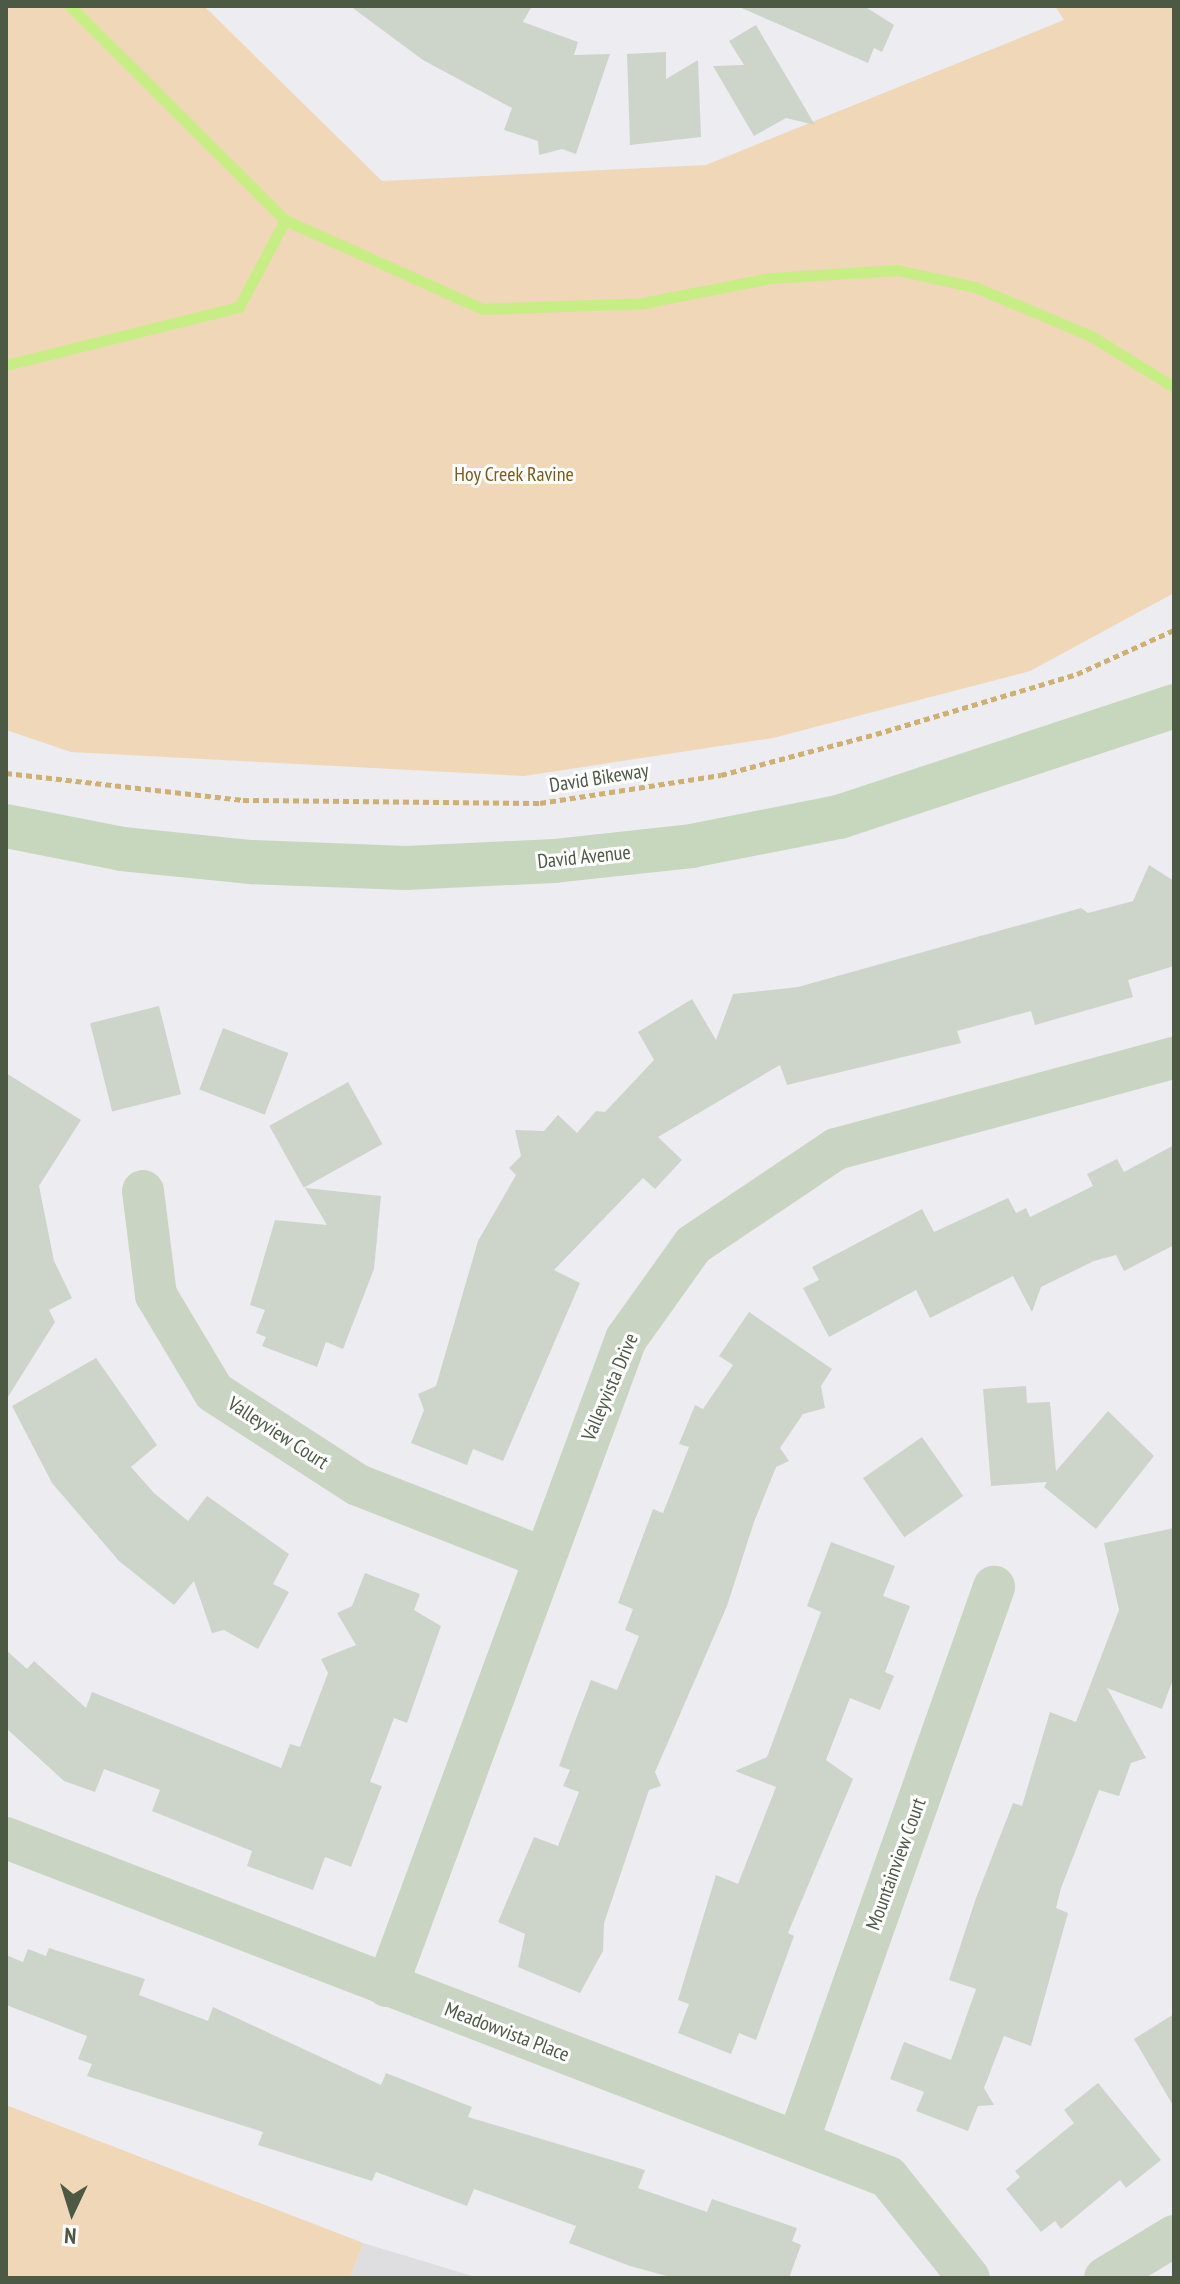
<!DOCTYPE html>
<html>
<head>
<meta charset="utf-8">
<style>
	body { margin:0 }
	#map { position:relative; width:1180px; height:2284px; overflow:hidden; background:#edecf0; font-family:"PT Sans Narrow",sans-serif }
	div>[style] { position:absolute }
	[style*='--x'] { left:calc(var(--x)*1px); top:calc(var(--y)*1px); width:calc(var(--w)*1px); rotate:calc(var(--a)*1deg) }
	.education>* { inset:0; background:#dedee1 }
	.green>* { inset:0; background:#efd7b8 }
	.stream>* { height:11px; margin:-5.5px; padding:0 5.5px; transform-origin:5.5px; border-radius:5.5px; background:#c6ee84 }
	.building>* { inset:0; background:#cdd5cb; transform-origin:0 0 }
	.path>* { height:5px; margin-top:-2.5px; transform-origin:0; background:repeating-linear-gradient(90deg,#ceb070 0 6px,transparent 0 10px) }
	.minor>* { height:42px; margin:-21px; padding:0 21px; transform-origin:21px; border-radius:21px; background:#c9d5c2 }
	.secondary>* { height:44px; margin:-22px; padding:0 22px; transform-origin:22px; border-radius:22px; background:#c6d7be }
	span { translate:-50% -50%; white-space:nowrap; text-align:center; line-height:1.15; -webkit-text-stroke:6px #fff; paint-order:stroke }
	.park-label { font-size:20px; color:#7d5b14 }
	.street-label { font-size:20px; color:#4c5a44 }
	.frame { position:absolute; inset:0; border:8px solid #4c5a44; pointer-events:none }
	.north { position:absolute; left:32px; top:2172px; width:80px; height:80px; -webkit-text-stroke:6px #fff; paint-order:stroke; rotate:184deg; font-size:22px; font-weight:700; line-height:32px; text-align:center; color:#4c5a44 }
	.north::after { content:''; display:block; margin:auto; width:28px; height:36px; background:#4c5a44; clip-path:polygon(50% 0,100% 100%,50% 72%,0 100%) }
</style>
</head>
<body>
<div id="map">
	<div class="education">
		<i style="clip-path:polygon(363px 2243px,479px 2278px,350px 2278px)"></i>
	</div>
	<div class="green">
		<i style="clip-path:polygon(6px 6px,204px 6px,382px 181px,706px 165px,1064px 20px,1055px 6px,1174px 6px,1174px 593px,1030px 671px,773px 738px,524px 776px,71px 752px,6px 730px)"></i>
		<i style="clip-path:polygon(6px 2105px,363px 2243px,350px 2278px,6px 2278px)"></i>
	</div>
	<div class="stream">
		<i style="--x:70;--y:6;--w:303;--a:44.9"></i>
		<i style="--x:285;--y:220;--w:217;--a:24.2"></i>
		<i style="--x:483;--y:309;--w:160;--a:-2.1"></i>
		<i style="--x:643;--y:303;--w:129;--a:-11.1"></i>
		<i style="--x:770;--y:278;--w:127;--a:-3.6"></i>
		<i style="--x:897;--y:270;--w:80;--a:12.3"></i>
		<i style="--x:975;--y:287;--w:126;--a:22.9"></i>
		<i style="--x:1091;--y:336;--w:97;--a:31.6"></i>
		<i style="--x:6;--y:365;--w:240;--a:-14"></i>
		<i style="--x:239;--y:307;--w:98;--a:-62.1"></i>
	</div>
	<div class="building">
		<i style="clip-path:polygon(350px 6px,532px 6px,523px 22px,578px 42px,574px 55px,610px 54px,576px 154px,562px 149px,539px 155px,538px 141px,504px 130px,512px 108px,423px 60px)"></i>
		<i style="clip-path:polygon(737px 6px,864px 6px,894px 25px,882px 52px,874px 48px,868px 63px)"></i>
		<i style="clip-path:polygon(756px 25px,815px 125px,786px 118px,754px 136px,713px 66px,744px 65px,729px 41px)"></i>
		<i style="clip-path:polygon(666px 52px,666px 79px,698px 60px,701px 137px,630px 145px,627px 54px)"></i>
		<i style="clip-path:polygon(1149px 865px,1174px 881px,1174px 966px,1128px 980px,1133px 997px,1035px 1025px,1031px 1011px,957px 1031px,961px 1043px,787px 1085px,780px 1065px,658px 1137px,682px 1160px,655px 1189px,643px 1178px,554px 1270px,580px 1283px,503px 1461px,473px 1449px,467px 1465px,411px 1443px,424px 1410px,418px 1394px,436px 1386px,478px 1241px,516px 1175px,509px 1168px,521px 1156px,515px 1130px,544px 1131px,558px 1115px,577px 1133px,596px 1111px,605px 1112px,654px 1060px,638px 1032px,692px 999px,716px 1040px,733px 994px,798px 987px,1081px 908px,1088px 913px,1133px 901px)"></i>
		<i style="left:159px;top:1006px;width:91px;height:71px;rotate:76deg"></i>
		<i style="left:223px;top:1028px;width:70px;height:66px;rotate:21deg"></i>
		<i style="clip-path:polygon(6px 1073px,81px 1120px,39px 1186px,54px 1261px,72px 1298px,49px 1310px,55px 1322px,6px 1400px)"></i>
		<i style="left:348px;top:1082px;width:71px;height:90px;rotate:61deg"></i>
		<i style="clip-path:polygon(1174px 1145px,1174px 1245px,1124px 1271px,1116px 1255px,1094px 1261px,1041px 1287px,1032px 1312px,1013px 1276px,930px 1318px,916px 1290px,829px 1337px,803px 1288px,819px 1280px,812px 1267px,922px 1209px,934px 1232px,1008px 1198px,1016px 1213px,1026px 1208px,1030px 1217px,1093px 1186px,1087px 1174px,1117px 1159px,1124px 1172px)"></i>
		<i style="clip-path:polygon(305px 1188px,381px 1196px,374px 1269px,343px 1349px,326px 1342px,317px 1367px,262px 1346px,266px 1337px,256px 1333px,265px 1310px,250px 1305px,275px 1220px,327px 1225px)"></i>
		<i style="clip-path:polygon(749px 1312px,832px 1369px,821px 1386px,825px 1408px,803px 1414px,780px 1448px,789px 1461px,776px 1467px,754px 1522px,727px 1606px,655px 1772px,661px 1786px,649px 1790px,604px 1923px,603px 1951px,580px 1993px,518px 1967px,525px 1934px,498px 1922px,534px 1837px,558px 1846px,579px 1792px,563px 1786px,570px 1770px,559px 1766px,577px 1716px,591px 1680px,617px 1690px,639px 1636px,625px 1630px,633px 1609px,618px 1603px,653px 1509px,663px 1513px,689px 1447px,679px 1444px,695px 1405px,703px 1409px,733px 1365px,719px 1356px)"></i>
		<i style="clip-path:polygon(96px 1358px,157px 1445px,131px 1467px,154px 1493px,188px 1521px,207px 1496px,289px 1554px,273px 1584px,289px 1592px,258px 1649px,224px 1630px,212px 1633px,194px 1581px,174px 1605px,119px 1561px,52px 1483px,12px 1406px)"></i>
		<i style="clip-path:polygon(1026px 1386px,1027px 1403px,1050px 1402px,1056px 1471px,1108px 1411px,1154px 1456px,1096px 1529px,1044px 1487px,1047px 1482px,991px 1486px,983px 1389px)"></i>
		<i style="left:922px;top:1437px;width:72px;height:72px;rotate:55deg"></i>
		<i style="clip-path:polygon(1174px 1528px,1174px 1677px,1162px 1709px,1107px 1688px,1146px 1758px,1131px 1763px,1119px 1796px,1099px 1790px,1061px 1888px,1056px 1908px,1068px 1913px,1031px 2046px,1004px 2036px,984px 2088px,994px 2105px,978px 2106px,968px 2131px,916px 2111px,924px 2092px,890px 2079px,904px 2042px,951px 2060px,976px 1989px,949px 1980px,976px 1898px,1013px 1803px,1022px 1806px,1050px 1712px,1076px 1722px,1119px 1610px,1104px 1543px)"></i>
		<i style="clip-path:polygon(831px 1542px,895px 1566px,883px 1596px,910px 1606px,885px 1672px,894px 1676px,880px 1710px,850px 1698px,826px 1760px,853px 1779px,788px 1933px,794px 1936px,756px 2040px,739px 2033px,731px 2054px,678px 2033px,689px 2004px,678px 2000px,716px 1875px,738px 1884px,776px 1787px,735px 1771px,767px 1757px,821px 1612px,807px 1606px)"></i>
		<i style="clip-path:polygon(365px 1573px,420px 1594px,414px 1610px,441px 1626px,407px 1723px,394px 1718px,370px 1782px,382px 1786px,351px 1867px,325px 1857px,313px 1890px,247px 1866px,252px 1851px,152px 1811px,160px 1790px,104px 1769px,95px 1792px,64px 1781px,6px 1728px,6px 1650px,27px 1669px,34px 1661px,86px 1708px,92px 1692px,281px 1768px,290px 1744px,300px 1747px,328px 1673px,321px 1659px,356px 1645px,337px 1613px,352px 1606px)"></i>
		<i style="clip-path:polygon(49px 1948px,145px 1979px,139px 1995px,208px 2021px,213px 2007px,381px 2085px,386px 2073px,472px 2107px,468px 2117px,645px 2170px,638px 2188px,707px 2212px,712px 2199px,797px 2228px,792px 2241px,801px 2245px,789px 2278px,674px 2278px,630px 2266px,569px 2243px,576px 2226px,474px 2189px,467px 2206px,376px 2172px,372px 2181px,258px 2145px,263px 2132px,87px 2076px,92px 2064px,78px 2059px,87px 2036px,6px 2005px,6px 1955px,23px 1962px,28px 1949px,46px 1956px)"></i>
		<i style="clip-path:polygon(1174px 2014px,1174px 2107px,1134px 2039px)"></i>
		<i style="clip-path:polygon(1098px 2083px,1161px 2160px,1126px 2188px,1120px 2180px,1061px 2229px,1055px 2221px,1041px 2232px,1006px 2189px,1020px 2177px,1015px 2171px,1074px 2123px,1064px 2110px)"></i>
	</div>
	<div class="path">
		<i style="--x:6;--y:773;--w:239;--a:6.5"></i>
		<i style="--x:243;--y:800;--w:297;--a:0.6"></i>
		<i style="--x:540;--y:803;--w:183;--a:-8.8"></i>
		<i style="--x:721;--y:775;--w:160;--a:-14.8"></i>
		<i style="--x:876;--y:734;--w:210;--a:-16.6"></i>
		<i style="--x:1077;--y:674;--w:107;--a:-24.4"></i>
	</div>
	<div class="minor">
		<i style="--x:143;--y:1191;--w:105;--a:82.9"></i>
		<i style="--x:156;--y:1295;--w:113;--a:59.1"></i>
		<i style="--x:214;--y:1392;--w:171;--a:32.9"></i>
		<i style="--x:358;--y:1485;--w:198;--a:21.4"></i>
		<i style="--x:6;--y:1838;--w:945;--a:21.02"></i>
		<i style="--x:888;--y:2177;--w:129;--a:51.3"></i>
		<i style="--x:387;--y:1986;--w:690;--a:-69.73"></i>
		<i style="--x:626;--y:1339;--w:115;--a:-54.5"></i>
		<i style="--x:693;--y:1245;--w:172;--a:-33.9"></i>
		<i style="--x:836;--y:1149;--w:350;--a:-15.1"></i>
		<i style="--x:798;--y:2141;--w:588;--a:-70.52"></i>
		<i style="--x:1105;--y:2278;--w:81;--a:-31.3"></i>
	</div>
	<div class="secondary">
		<i style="--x:6;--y:826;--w:118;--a:11.2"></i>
		<i style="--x:122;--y:849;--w:130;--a:5.8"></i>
		<i style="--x:251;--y:862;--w:155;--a:2.2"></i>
		<i style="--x:406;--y:868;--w:148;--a:-2.7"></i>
		<i style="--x:554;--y:861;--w:138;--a:-6.2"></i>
		<i style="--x:691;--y:846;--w:151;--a:-11.1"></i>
		<i style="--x:839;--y:817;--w:353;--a:-18.3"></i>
	</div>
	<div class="park-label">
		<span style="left:514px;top:474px">Hoy Creek Ravine</span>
	</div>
	<div class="street-label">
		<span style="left:599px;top:778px;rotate:-9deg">David Bikeway</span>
		<span style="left:584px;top:857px;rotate:-6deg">David Avenue</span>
		<span style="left:610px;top:1387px;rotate:-67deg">Valleyvista Drive</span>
		<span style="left:278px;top:1433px;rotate:33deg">Valleyview Court</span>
		<span style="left:896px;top:1864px;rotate:-70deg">Mountainview Court</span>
		<span style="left:507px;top:2032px;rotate:21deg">Meadowvista Place</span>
	</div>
	<div class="frame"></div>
	<div class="north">N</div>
</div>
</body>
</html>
